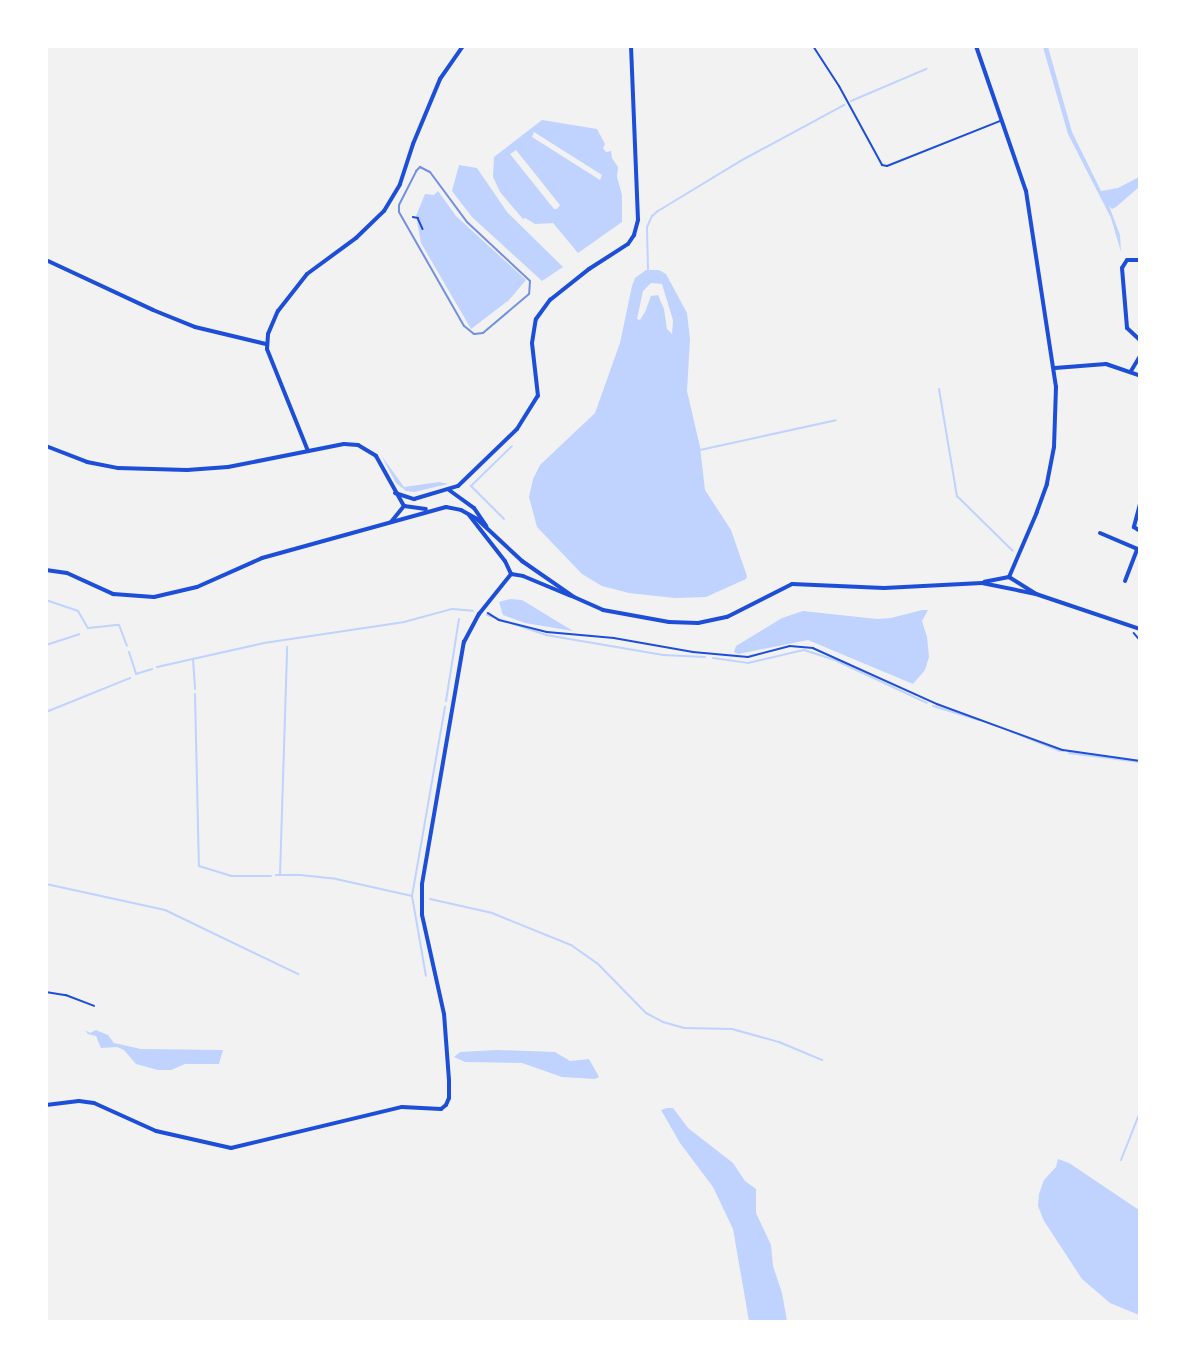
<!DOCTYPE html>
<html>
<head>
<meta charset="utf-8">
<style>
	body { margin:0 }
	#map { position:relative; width:1186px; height:1368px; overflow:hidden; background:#f2f2f2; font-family:"Playfair Display",serif }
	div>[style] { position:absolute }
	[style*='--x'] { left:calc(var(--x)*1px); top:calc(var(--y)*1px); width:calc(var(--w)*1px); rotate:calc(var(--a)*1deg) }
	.water>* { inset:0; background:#bfd3fe }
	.stream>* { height:2px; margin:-1px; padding:0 1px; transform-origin:1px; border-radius:1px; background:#bfd3fe }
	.path>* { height:1.5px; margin:-0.75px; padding:0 0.75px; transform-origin:0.75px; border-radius:0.75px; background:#1d4ed8 }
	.service>* { height:2px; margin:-1px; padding:0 1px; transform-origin:1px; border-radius:1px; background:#1d4ed8 }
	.minor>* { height:4px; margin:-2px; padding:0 2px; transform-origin:2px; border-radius:2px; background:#1d4ed8 }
	.rail>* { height:2px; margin:-1px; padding:0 1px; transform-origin:1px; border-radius:1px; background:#7290e2 }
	span { translate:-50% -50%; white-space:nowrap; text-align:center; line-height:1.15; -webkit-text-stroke:4.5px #fff; paint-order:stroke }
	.frame { position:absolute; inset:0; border:48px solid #fff; pointer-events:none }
</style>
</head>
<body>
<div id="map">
	<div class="water">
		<i style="clip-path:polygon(1043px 47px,1048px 47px,1072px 132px,1101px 191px,1118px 188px,1139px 177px,1139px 187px,1116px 207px,1112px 209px,1109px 206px,1120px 235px,1121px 252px,1111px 218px,1068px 134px)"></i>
		<i style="clip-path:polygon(evenodd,542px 120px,597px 129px,605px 144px,603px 148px,606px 152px,611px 151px,612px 158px,618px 167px,617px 177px,622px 195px,622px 222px,578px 253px,553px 223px,535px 224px,525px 218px,523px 219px,500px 192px,493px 177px,494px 157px,542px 120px,534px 132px,602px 175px,600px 180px,532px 137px,534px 132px,542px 120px,516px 150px,560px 205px,557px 209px,554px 209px,510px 154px,516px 150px)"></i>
		<i style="clip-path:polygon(459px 165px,477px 168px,507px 212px,563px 267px,542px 281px,472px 217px,452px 191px)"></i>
		<i style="clip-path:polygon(438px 191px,456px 216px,526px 280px,509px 300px,471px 329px,421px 243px,416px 216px,425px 194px,434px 195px)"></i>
		<i style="clip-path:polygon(evenodd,646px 270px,659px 270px,666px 274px,687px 313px,690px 339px,687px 391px,700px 447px,705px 490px,731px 530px,747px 576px,746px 579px,706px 597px,675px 598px,629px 593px,602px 586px,582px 574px,537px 527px,529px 497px,533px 479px,540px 465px,595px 413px,620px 343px,632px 286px,635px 278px,646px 270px,651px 283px,662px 284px,673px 320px,672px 334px,667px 329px,664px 309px,658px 295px,651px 296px,645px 312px,640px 320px,637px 319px,643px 291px,651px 283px)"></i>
		<i style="clip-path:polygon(381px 455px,404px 487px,439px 482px,448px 484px,414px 492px,406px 491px,396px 483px)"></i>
		<i style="clip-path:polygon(510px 599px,522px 600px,573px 631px,525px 623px,503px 615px,499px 602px)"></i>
		<i style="clip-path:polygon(922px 610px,928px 610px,922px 621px,927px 637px,929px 657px,925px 670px,913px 684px,808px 640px,738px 654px,734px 652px,736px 646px,782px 618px,803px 611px,877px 619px,891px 618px)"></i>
		<i style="clip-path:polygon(85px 1030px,90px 1033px,96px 1030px,108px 1035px,114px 1043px,141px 1049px,223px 1050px,219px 1064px,185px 1064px,171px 1070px,158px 1070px,136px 1064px,124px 1050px,117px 1047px,101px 1048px,96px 1036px,88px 1034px)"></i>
		<i style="clip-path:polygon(498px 1050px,555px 1052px,570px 1061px,589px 1059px,599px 1077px,595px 1079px,562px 1077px,522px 1063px,465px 1062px,454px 1057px,460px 1052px)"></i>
		<i style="clip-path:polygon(667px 1108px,673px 1108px,688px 1128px,733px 1163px,745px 1181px,756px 1189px,756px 1213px,771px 1245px,773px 1266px,782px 1293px,787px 1321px,749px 1321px,733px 1229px,713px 1187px,680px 1143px,661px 1110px)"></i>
		<i style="clip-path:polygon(1058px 1159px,1069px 1163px,1139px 1210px,1139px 1315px,1110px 1303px,1082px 1279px,1044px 1221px,1038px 1206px,1039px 1194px,1044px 1180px,1056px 1167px)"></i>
	</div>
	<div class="stream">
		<i style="--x:851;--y:101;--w:82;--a:-23.1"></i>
		<i style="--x:648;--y:269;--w:42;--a:-91.4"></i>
		<i style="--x:647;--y:227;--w:12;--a:-66"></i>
		<i style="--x:652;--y:216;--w:8;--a:-40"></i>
		<i style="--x:658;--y:211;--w:100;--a:-31.2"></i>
		<i style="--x:744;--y:159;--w:114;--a:-28.4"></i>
		<i style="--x:939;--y:389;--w:109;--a:80.5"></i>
		<i style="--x:957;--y:496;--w:78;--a:44.5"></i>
		<i style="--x:700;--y:450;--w:139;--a:-12.4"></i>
		<i style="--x:504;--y:519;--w:47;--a:-135"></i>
		<i style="--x:471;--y:486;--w:57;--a:-44.3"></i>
		<i style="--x:46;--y:600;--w:34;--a:19"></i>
		<i style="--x:78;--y:611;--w:20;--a:60"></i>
		<i style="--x:88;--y:628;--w:31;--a:-6"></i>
		<i style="--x:119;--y:625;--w:22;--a:69"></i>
		<i style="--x:487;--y:615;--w:62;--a:18.7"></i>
		<i style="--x:546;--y:635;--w:119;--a:9.7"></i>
		<i style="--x:663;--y:655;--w:42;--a:2.7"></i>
		<i style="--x:46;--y:645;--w:35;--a:-18"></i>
		<i style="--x:129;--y:652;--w:23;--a:72"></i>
		<i style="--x:136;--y:674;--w:17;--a:-17"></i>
		<i style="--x:713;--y:658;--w:35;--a:8"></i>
		<i style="--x:748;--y:663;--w:57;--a:-13.1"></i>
		<i style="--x:804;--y:650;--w:35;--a:18"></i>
		<i style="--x:837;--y:661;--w:99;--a:25"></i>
		<i style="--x:193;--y:659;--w:30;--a:86"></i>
		<i style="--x:157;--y:667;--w:110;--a:-12.6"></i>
		<i style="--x:264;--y:643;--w:142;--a:-8.5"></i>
		<i style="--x:404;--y:622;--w:50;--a:-15.2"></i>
		<i style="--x:452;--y:609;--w:21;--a:5"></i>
		<i style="--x:195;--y:694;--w:172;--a:88.7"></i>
		<i style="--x:199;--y:866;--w:34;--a:17"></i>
		<i style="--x:231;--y:876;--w:40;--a:0"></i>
		<i style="--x:446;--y:701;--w:83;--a:-81"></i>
		<i style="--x:933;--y:706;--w:48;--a:16.9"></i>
		<i style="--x:46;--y:712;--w:91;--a:-22"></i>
		<i style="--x:1010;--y:731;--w:54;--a:21.8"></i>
		<i style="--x:1069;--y:753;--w:72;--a:7.2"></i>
		<i style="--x:276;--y:875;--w:24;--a:0"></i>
		<i style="--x:300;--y:875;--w:36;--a:6"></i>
		<i style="--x:336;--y:879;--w:78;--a:12.6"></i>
		<i style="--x:412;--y:896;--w:192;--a:-80.1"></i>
		<i style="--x:280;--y:875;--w:228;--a:-88.2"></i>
		<i style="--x:46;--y:884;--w:122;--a:12.3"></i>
		<i style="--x:165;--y:910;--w:148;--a:25.7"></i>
		<i style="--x:412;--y:896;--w:81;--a:80.1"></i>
		<i style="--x:430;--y:899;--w:64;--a:12.7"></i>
		<i style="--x:492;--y:913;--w:85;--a:22.1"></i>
		<i style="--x:571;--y:945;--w:32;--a:35"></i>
		<i style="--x:597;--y:963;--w:70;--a:45.6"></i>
		<i style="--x:646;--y:1013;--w:19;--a:28"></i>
		<i style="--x:663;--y:1022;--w:22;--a:16"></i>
		<i style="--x:684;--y:1028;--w:48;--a:1.2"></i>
		<i style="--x:732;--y:1029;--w:49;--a:15.5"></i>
		<i style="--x:779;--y:1042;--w:47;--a:22.7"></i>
		<i style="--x:1121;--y:1160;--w:52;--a:-68.4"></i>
	</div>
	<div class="path">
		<i style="--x:413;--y:217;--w:5;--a:11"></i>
		<i style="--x:418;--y:218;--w:12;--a:66"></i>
		<i style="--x:488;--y:613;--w:13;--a:32"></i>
		<i style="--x:499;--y:620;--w:49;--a:14"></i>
		<i style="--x:547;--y:632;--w:67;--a:5.1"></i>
		<i style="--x:614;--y:638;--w:80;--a:10"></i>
		<i style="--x:693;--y:652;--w:55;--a:5.2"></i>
		<i style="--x:748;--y:657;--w:43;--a:-14.7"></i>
		<i style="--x:790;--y:646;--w:23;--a:5"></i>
		<i style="--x:813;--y:648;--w:136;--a:24.3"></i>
		<i style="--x:937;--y:704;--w:134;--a:20.1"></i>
		<i style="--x:1063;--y:750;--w:78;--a:8.1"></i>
		<i style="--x:1134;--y:633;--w:9;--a:49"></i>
		<i style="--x:46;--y:992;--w:20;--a:9"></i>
		<i style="--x:66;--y:995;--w:30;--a:21"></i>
	</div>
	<div class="service">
		<i style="--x:813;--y:46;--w:48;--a:57"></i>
		<i style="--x:839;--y:86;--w:90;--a:61.4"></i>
		<i style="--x:882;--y:165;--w:5;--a:11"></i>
		<i style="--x:887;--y:166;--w:122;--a:-21.7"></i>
	</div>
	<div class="minor">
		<i style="--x:976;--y:46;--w:153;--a:71"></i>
		<i style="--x:1026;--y:191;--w:198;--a:81.3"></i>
		<i style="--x:1056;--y:387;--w:60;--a:91.9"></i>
		<i style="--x:1054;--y:447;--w:38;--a:101"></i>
		<i style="--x:1047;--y:484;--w:30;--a:110"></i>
		<i style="--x:1037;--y:512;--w:71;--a:113.3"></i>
		<i style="--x:1009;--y:577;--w:25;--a:169"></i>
		<i style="--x:46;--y:260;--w:118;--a:25"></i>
		<i style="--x:153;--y:310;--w:45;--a:22"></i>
		<i style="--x:195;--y:327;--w:73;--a:13.5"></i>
		<i style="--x:1140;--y:260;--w:13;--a:180"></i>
		<i style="--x:1127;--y:260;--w:9;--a:122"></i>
		<i style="--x:1122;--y:268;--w:60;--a:85.2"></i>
		<i style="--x:1127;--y:328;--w:18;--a:43"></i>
		<i style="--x:1055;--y:368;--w:51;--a:-4.5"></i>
		<i style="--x:1106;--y:364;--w:36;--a:19"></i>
		<i style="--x:1131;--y:371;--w:17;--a:-59"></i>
		<i style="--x:46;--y:446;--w:44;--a:21.3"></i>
		<i style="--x:87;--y:462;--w:32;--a:11"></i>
		<i style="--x:118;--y:468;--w:69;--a:1.7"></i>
		<i style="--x:187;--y:470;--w:41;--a:-4.2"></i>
		<i style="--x:228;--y:467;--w:118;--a:-11.2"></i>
		<i style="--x:344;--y:444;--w:14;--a:4"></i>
		<i style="--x:358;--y:445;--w:21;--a:31"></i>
		<i style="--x:376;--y:456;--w:57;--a:60.8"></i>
		<i style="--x:404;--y:506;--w:22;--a:8"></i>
		<i style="--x:308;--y:451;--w:110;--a:-111.9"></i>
		<i style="--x:267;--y:349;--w:15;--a:-86"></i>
		<i style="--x:268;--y:334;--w:25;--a:-67"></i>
		<i style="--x:278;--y:311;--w:47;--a:-51.9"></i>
		<i style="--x:307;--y:274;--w:61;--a:-36.3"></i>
		<i style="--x:356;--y:238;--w:39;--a:-44"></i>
		<i style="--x:384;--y:211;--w:31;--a:-59"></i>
		<i style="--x:400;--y:184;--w:42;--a:-72"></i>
		<i style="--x:413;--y:144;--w:70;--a:-67.4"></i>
		<i style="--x:440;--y:79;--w:40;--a:-55.1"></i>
		<i style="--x:449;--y:490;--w:31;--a:36"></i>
		<i style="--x:474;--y:508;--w:22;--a:56"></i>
		<i style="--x:395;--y:493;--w:20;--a:18"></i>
		<i style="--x:414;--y:499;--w:46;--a:-16.5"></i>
		<i style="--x:458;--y:486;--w:82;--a:-44"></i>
		<i style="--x:517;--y:429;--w:39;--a:-58"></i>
		<i style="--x:538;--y:396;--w:53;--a:-96.5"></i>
		<i style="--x:532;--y:343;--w:24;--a:-81"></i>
		<i style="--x:536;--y:319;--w:24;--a:-54"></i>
		<i style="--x:550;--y:300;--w:50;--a:-38.5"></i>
		<i style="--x:589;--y:269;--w:46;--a:-32.7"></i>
		<i style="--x:628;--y:244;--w:11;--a:-56"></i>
		<i style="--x:634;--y:235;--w:16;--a:-75"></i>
		<i style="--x:638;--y:220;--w:174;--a:-92.3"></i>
		<i style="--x:1140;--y:504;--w:24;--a:105"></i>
		<i style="--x:1134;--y:527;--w:7;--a:34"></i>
		<i style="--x:469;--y:515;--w:58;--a:52"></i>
		<i style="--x:505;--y:561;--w:14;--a:65"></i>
		<i style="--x:511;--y:574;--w:12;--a:9"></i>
		<i style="--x:523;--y:576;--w:52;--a:22.6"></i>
		<i style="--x:391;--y:522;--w:21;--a:-51"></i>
		<i style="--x:1100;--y:533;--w:43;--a:23"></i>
		<i style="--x:46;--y:570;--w:21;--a:8"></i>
		<i style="--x:67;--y:573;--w:51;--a:24.5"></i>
		<i style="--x:113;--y:594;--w:41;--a:4.2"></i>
		<i style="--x:154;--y:597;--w:44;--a:-13.1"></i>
		<i style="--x:197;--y:587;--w:71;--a:-24"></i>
		<i style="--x:262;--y:558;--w:191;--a:-15.5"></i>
		<i style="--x:446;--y:507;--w:15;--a:11"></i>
		<i style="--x:461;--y:510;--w:18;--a:29"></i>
		<i style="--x:477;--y:519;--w:62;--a:43"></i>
		<i style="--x:522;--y:561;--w:63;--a:34.7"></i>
		<i style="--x:574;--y:597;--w:32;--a:24"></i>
		<i style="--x:603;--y:610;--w:67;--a:10.3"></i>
		<i style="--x:669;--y:622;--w:29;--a:2"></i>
		<i style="--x:698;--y:623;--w:30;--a:-12"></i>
		<i style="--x:727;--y:617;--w:73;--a:-26.9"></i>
		<i style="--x:792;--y:584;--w:92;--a:2.5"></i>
		<i style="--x:884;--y:588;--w:98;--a:-2.9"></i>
		<i style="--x:982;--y:583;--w:55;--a:11.5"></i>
		<i style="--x:1009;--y:577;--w:32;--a:32"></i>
		<i style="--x:1036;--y:594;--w:110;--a:18.6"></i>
		<i style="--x:1125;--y:581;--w:34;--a:-69"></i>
		<i style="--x:46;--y:1105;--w:33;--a:-7"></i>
		<i style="--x:79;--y:1101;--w:15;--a:8"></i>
		<i style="--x:94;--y:1103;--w:68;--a:24.3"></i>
		<i style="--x:156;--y:1131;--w:77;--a:12.8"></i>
		<i style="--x:231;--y:1148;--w:176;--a:-13.5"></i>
		<i style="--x:402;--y:1107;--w:39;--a:3"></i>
		<i style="--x:441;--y:1109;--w:6;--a:-39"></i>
		<i style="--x:446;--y:1105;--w:8;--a:-67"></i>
		<i style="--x:449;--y:1098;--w:18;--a:-90"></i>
		<i style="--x:449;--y:1080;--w:66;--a:-94.3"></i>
		<i style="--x:444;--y:1014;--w:101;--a:-102.5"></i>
		<i style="--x:422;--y:915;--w:31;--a:-90"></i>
		<i style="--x:422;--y:884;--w:246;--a:-80.2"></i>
		<i style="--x:464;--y:642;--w:32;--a:-62"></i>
		<i style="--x:479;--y:614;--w:51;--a:-51.3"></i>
	</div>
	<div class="rail">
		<i style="--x:420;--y:167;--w:11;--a:27"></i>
		<i style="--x:430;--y:172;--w:62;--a:53.5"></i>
		<i style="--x:467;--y:222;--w:86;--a:43.1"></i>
		<i style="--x:530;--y:281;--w:13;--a:94"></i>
		<i style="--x:529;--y:294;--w:60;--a:139.7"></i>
		<i style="--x:483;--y:333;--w:9;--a:174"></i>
		<i style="--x:474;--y:334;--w:13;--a:-141"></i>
		<i style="--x:464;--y:326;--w:131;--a:-119.7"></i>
		<i style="--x:399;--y:212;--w:7;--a:-90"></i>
		<i style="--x:399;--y:205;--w:38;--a:-63"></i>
		<i style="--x:416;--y:171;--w:6;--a:-45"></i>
	</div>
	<div class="frame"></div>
</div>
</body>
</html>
